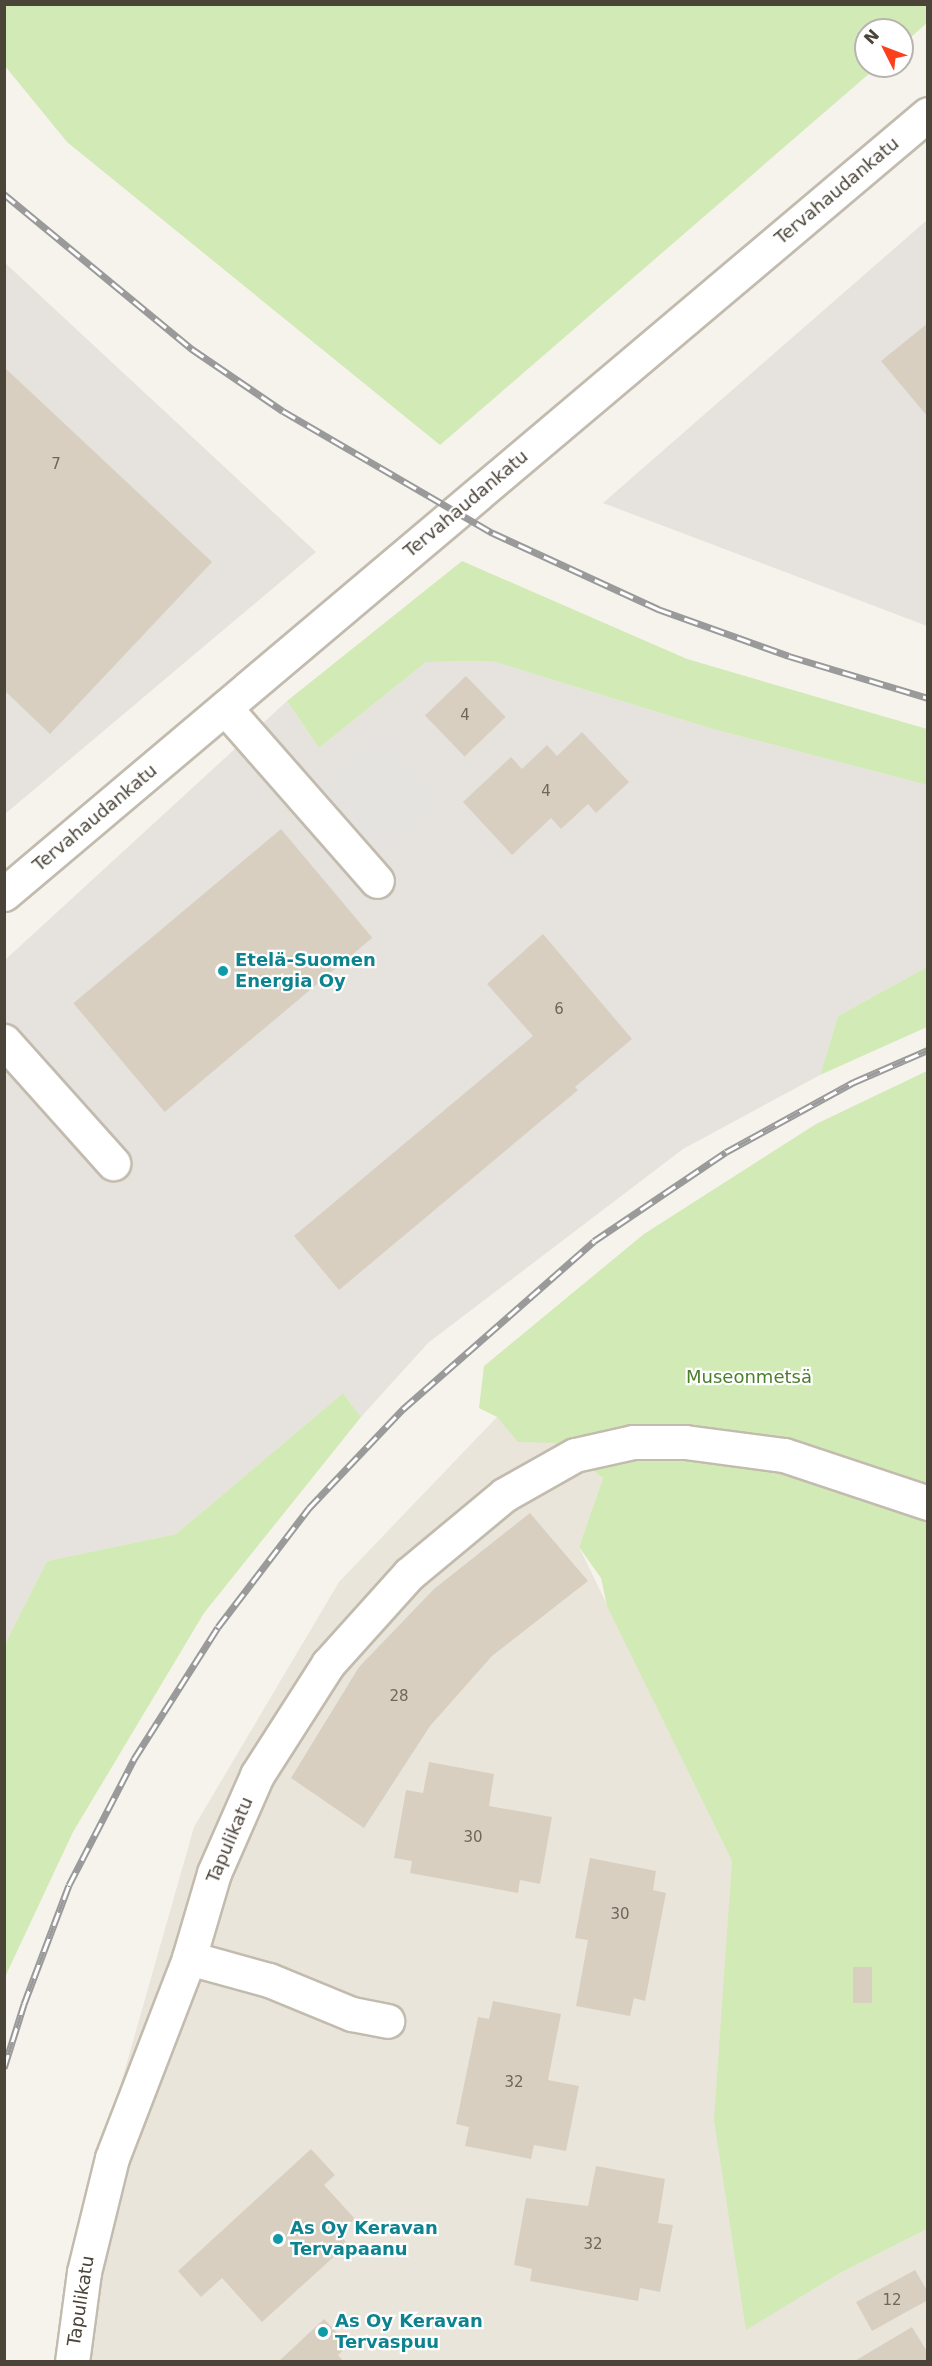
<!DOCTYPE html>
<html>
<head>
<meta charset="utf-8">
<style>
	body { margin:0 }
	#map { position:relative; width:932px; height:2366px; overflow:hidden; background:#f6f3ec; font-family:"DejaVu Sans",sans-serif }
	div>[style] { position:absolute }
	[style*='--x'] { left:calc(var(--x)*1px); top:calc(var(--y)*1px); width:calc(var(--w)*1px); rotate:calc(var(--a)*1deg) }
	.residential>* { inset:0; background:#eae5da }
	.industrial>* { inset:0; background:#e6e2dd }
	.green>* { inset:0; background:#d2eab5 }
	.parking>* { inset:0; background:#e5e3e0; transform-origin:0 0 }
	.building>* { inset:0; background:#d8cfc1; transform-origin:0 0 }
	.roads { filter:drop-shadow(2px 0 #c2bbae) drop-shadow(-2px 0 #c2bbae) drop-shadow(0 2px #c2bbae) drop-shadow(0 -2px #c2bbae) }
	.minor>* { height:33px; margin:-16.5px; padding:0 16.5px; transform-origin:16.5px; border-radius:16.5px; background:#fff }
	.rail>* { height:7px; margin-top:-3.5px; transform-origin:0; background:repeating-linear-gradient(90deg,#fff 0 14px,#9a9a9a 0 28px); box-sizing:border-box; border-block:2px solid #9a9a9a }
	.dots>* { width:16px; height:16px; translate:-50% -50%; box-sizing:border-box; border:3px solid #fff; border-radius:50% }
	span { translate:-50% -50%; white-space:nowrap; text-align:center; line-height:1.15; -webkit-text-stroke:4.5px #fff; paint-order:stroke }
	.number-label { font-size:15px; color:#6e675b }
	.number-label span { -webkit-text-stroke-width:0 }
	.street-label { font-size:18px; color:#4b4439 }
	.culture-label { font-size:18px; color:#0d838f; font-weight:700 }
	.left { translate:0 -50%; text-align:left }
	.park-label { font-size:18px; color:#4a7f2a }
	.frame { position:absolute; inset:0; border:6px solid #4b4439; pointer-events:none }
	.north { position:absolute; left:854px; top:18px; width:60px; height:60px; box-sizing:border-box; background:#fff; border:2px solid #b7b4b0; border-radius:50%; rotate:312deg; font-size:16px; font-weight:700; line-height:24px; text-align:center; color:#4b4439 }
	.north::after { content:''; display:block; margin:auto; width:21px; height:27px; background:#fc3f1d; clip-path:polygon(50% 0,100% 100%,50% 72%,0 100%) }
</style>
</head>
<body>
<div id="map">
	<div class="residential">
		<i style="clip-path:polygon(497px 1417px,555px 1443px,603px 1478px,579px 1547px,732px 1861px,728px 1932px,746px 2329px,840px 2273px,927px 2229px,927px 2361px,57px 2362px,65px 2280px,194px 1827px,339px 1582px)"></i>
	</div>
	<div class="industrial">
		<i style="clip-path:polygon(927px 220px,927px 626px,603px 503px)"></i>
		<i style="clip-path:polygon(4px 262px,316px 552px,5px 814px,4px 814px)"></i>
		<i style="clip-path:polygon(492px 661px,709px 728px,927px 785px,927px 967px,838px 1016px,820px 1075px,683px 1149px,428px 1343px,361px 1417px,343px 1393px,176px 1534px,47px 1561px,5px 1644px,5px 960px,287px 701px,319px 748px,426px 662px)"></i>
	</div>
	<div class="green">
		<i style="clip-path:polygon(927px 4px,927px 23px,902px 45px,902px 30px,866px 30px,866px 66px,878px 66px,440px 445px,67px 142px,5px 66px,5px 5px)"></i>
		<i style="clip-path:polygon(462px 561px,687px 659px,927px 729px,927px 785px,709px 728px,492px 661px,426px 662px,319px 748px,287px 701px)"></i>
		<i style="clip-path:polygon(927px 967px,927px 1027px,820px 1075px,838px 1016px)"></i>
		<i style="clip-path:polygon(927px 1071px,927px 2229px,840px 2273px,746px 2330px,714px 2120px,732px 1861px,607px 1606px,601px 1578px,579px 1547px,603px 1478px,555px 1443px,518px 1442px,497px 1417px,479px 1408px,484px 1366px,644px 1234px,816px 1124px)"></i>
		<i style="clip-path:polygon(343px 1393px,361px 1417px,204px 1613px,73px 1832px,5px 1977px,5px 1644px,47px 1561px,176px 1534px)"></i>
	</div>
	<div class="parking">
		<i style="left:382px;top:732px;width:93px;height:82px;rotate:50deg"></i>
	</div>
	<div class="building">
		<i style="clip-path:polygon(928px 323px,928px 417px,881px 361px)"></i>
		<i style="clip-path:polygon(4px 367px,212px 562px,50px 734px,4px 690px)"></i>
		<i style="left:466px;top:676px;width:57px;height:57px;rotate:46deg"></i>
		<i style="clip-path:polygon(582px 732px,629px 782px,596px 813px,588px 804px,561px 829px,551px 818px,512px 855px,463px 802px,511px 757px,522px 769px,547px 745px,557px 756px)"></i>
		<i style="left:281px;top:829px;width:142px;height:271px;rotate:50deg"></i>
		<i style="clip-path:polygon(543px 934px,632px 1039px,575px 1087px,578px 1090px,339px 1290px,294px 1236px,533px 1036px,487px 984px)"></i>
		<i style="clip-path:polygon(530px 1513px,588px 1581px,492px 1656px,430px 1726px,364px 1828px,291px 1778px,359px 1667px,434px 1589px)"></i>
		<i style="clip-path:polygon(429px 1762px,494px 1774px,489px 1806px,552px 1817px,540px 1884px,520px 1880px,518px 1893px,410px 1873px,412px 1861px,394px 1858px,406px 1790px,423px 1793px)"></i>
		<i style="clip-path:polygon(590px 1858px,656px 1871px,653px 1890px,666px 1893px,645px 2001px,634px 1998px,630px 2016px,576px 2006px,588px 1940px,575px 1938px)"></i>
		<i style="left:853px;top:1967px;width:19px;height:36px"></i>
		<i style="clip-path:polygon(493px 2001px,561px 2014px,548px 2080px,579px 2086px,566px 2151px,534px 2145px,531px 2159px,465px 2146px,469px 2127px,456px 2124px,478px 2017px,489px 2019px)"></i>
		<i style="clip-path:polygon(311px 2149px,335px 2175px,324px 2185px,355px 2219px,339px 2234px,348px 2244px,262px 2322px,222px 2278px,201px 2297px,178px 2271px)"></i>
		<i style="clip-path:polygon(596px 2166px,665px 2179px,658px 2223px,673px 2225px,660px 2292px,640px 2288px,638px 2301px,530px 2281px,532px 2269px,514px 2265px,526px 2198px,588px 2206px)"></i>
		<i style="clip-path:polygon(915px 2270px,928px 2292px,928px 2300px,872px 2331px,856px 2302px)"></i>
		<i style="clip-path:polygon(324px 2319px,349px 2345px,338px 2355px,344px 2362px,278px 2362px)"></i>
		<i style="clip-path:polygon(912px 2327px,928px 2353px,928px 2362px,853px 2362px)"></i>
	</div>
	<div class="roads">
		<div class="minor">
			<i style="--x:225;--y:708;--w:230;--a:48.7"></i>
			<i style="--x:4;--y:894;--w:1209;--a:-40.17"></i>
			<i style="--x:4;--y:1041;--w:164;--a:48.2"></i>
			<i style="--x:189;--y:1958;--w:83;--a:15.4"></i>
			<i style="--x:269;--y:1980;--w:90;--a:22.3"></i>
			<i style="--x:352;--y:2014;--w:36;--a:11"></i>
			<i style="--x:72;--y:2362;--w:91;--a:-82.4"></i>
			<i style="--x:84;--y:2272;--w:117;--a:-76.2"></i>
			<i style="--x:112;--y:2158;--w:214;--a:-68.9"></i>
			<i style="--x:189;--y:1958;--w:89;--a:-73.6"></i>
			<i style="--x:214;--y:1873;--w:107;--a:-66.3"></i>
			<i style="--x:257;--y:1775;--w:132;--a:-57.4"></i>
			<i style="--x:328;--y:1664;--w:121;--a:-48"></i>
			<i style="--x:409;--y:1574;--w:124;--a:-39.7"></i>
			<i style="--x:504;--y:1495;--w:81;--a:-29.4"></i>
			<i style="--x:575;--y:1455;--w:59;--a:-12.6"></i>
			<i style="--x:633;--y:1442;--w:52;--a:0"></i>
			<i style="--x:685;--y:1442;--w:100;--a:7.5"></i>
			<i style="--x:784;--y:1455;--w:152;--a:18.4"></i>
		</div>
	</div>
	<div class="rail">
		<i style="--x:4;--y:194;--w:244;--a:39.5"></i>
		<i style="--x:192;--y:349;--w:110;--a:34.3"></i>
		<i style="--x:283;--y:411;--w:243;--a:30.2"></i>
		<i style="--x:493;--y:533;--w:182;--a:24.7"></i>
		<i style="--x:658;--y:609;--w:139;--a:19.7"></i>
		<i style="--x:789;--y:656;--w:145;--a:16.8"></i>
		<i style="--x:4;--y:2068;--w:67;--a:-72.6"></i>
		<i style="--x:24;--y:2004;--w:127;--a:-69.3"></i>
		<i style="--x:69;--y:1885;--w:142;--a:-62.7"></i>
		<i style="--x:134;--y:1759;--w:156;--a:-57.5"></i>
		<i style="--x:218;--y:1627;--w:150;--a:-52.6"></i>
		<i style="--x:309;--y:1508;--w:137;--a:-46.5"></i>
		<i style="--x:403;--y:1409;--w:254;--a:-41.3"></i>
		<i style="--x:594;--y:1241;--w:159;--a:-34"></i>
		<i style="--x:726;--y:1152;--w:146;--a:-28.7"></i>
		<i style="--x:854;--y:1082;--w:81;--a:-23.4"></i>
	</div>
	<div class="dots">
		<i style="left:223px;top:971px;background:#0f9aa8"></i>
		<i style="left:278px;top:2239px;background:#0f9aa8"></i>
		<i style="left:323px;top:2332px;background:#0f9aa8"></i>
	</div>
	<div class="number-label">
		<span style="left:56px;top:465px">7</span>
		<span style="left:465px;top:716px">4</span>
		<span style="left:546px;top:792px">4</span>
		<span style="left:559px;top:1010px">6</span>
		<span style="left:399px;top:1697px">28</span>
		<span style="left:473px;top:1838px">30</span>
		<span style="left:620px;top:1915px">30</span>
		<span style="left:514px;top:2083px">32</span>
		<span style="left:593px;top:2245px">32</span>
		<span style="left:892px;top:2301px">12</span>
	</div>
	<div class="street-label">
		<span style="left:837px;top:191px;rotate:-40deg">Tervahaudankatu</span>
		<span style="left:466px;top:504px;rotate:-40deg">Tervahaudankatu</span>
		<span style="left:95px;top:818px;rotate:-40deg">Tervahaudankatu</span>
		<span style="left:230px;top:1840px;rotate:-67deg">Tapulikatu</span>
		<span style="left:81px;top:2301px;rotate:-81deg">Tapulikatu</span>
	</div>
	<div class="culture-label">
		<span class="left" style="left:235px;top:971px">Etelä-Suomen<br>Energia Oy</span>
		<span class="left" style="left:290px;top:2239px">As Oy Keravan<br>Tervapaanu</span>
		<span class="left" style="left:335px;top:2332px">As Oy Keravan<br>Tervaspuu</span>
	</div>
	<div class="park-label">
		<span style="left:749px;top:1377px">Museonmetsä</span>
	</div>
	<div class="frame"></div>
	<div class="north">N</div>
</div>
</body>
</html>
